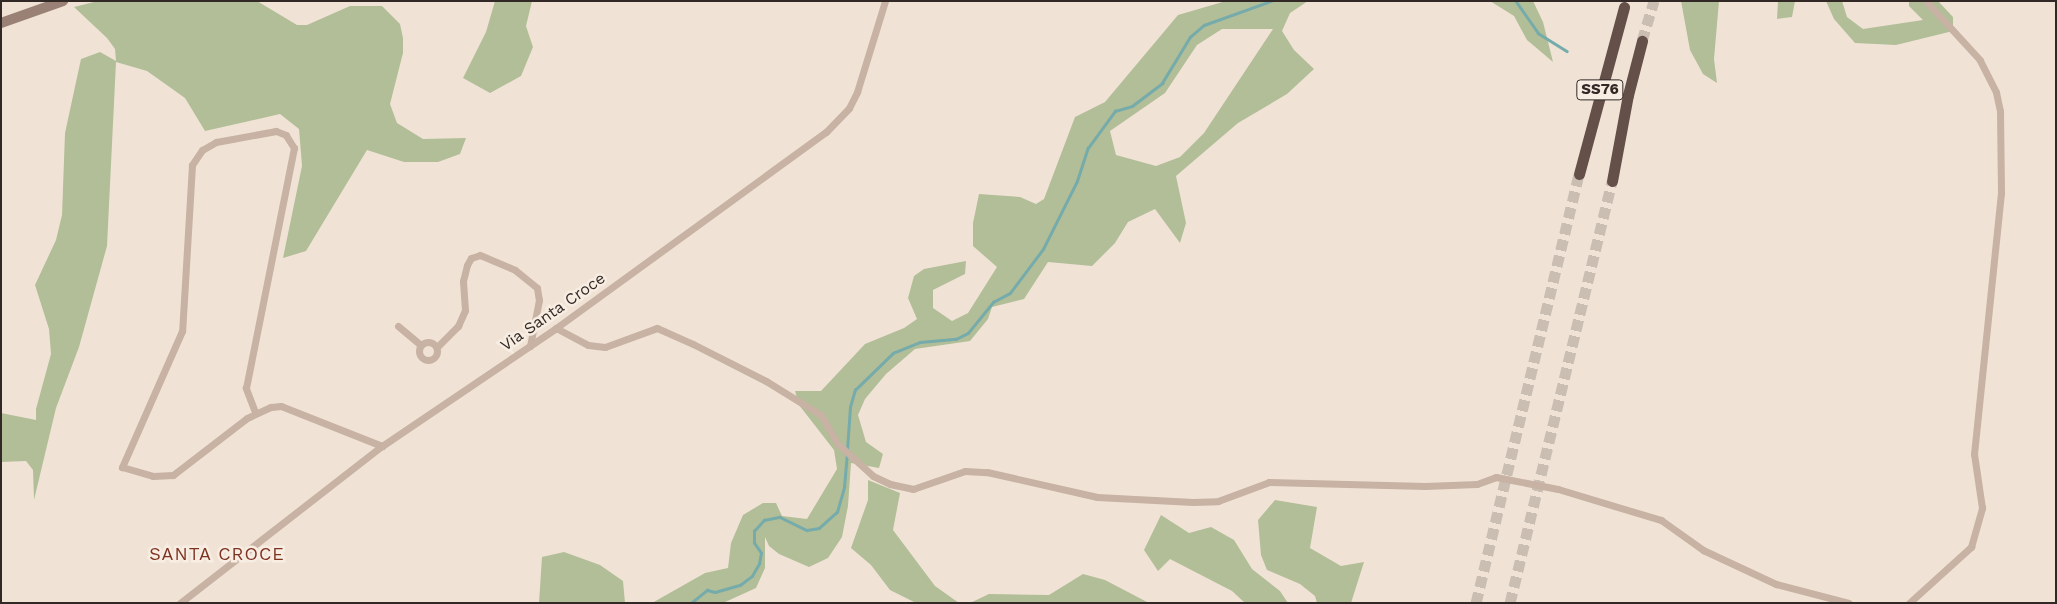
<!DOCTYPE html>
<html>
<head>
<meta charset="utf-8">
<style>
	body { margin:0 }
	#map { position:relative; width:2057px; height:604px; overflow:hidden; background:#f0e3d6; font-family:"Work Sans",sans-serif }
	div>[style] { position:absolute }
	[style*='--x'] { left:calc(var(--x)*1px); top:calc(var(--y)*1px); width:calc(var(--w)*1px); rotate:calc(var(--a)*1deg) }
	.green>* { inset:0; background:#b2be97 }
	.stream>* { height:2.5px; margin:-1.25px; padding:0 1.25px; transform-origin:1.25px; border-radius:1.25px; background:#76abab }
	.trunk-tunnel>* { height:11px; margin-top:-5.5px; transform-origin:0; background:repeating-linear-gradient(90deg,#cabeb3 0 11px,transparent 0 16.5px) }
	.minor>* { height:7px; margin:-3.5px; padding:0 3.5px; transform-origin:3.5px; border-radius:3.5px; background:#c7b2a3 }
	.minor>.ring { margin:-3.5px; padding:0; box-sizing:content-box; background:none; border:7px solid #c7b2a3; border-radius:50% }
	.secondary>* { height:10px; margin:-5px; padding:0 5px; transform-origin:5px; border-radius:5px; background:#9a8175 }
	.trunk>* { height:11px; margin:-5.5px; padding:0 5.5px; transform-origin:5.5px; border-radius:5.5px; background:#645049 }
	span { translate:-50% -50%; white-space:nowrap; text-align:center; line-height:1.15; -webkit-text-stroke:5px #f8ede2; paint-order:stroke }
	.shield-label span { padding:1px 4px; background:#f8ede2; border:1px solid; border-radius:4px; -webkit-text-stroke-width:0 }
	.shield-label { font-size:15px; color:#322825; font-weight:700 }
	.street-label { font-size:16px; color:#322825 }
	.neighbourhood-label { font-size:18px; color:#7e3321; letter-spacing:1px }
	.frame { position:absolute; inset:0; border:2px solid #322825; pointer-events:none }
</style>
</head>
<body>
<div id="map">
	<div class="green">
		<i style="clip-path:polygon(98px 1px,257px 1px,297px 25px,307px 25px,350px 6px,382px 6px,400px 24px,403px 38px,403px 53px,390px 104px,397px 123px,423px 139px,466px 138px,460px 154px,438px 162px,404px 162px,367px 150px,306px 251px,283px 258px,302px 166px,299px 129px,280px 114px,205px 131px,185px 98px,147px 71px,116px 62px,107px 246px,79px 347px,56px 408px,34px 500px,33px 470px,26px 461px,1px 462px,1px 413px,36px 420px,36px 409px,51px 354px,49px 329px,35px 285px,56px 240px,62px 215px,65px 133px,81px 59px,100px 52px,116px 61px,115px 49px,107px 38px,74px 7px)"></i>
		<i style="clip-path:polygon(495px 1px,532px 1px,526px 26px,533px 47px,521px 76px,490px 93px,463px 78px,486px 32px)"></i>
		<i style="clip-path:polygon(evenodd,1226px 1px,1308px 1px,1290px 13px,1282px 31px,1294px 50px,1314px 69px,1287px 94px,1238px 123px,1176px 176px,1186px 223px,1180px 243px,1155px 209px,1128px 222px,1115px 243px,1092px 266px,1048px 262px,1024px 299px,992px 307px,988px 319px,970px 341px,915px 349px,886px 374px,865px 399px,858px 415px,866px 442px,883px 454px,879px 468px,851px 463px,848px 506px,842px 537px,828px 558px,809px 567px,779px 554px,769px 546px,765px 537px,765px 568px,756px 588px,723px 603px,652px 603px,705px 573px,728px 568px,731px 543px,743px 515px,763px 503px,776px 503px,782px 516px,807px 519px,837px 469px,834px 450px,799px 405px,795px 391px,821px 391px,865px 344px,904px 328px,917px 319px,908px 298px,914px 276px,924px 269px,966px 261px,965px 274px,933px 290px,933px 308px,952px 321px,968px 313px,997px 267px,973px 246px,973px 223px,979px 194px,1020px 197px,1036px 204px,1044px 199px,1075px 117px,1105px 102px,1178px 15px,1226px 1px,1222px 29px,1273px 29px,1204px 133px,1180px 157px,1156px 166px,1116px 155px,1110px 131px,1165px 93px,1197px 45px,1222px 29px)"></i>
		<i style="clip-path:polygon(1490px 1px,1533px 1px,1543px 22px,1553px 62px,1527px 40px,1514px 16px)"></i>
		<i style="clip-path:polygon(1681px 1px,1719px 1px,1714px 59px,1717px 83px,1703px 74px,1690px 50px)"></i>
		<i style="clip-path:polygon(1778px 1px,1795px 1px,1792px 17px,1777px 19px)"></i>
		<i style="clip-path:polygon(1826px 1px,1842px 1px,1847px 17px,1863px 29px,1923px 20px,1909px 6px,1909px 1px,1938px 1px,1953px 17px,1953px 31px,1896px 45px,1855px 43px,1834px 19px)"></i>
		<i style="clip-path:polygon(868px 480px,900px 493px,893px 530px,935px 586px,959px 603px,916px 603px,890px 590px,871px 565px,851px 548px,868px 500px)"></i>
		<i style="clip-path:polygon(1275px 500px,1317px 507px,1310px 548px,1341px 566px,1364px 562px,1351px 603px,1317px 603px,1315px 596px,1300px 584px,1267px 570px,1261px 555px,1258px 520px)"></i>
		<i style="clip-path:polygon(1161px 515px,1189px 533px,1211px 527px,1234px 540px,1252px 569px,1280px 591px,1288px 603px,1245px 603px,1232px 591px,1170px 559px,1158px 571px,1144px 550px)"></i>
		<i style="clip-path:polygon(564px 552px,600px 565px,623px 581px,625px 603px,539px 603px,542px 557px)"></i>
		<i style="clip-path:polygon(1083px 574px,1105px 580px,1149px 603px,970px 603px,989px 594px,1049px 595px)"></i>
	</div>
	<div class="stream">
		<i style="--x:1516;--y:1;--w:39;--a:55"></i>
		<i style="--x:1538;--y:33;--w:34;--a:32"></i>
		<i style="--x:847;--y:450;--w:43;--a:-86"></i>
		<i style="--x:850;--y:407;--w:18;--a:-74"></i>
		<i style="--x:855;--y:390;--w:53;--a:-44.2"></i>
		<i style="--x:893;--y:353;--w:29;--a:-22"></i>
		<i style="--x:920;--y:342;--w:36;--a:-5"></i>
		<i style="--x:956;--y:339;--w:13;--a:-27"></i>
		<i style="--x:968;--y:333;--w:40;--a:-51"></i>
		<i style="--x:993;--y:302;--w:19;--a:-28"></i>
		<i style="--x:1010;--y:293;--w:55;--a:-53.1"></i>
		<i style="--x:1043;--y:249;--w:76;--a:-63.4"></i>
		<i style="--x:1077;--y:181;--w:35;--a:-72"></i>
		<i style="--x:1088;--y:148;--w:46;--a:-53.9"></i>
		<i style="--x:1115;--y:111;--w:18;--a:-16"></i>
		<i style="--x:1132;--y:106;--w:38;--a:-37"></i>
		<i style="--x:1162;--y:83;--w:54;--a:-58.7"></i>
		<i style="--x:1190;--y:37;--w:18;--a:-41"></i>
		<i style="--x:1204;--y:25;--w:71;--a:-19.7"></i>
		<i style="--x:691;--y:603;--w:21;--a:-39"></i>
		<i style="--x:707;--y:590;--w:8;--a:14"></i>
		<i style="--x:715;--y:592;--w:26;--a:-16"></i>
		<i style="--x:740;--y:585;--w:15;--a:-37"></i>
		<i style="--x:752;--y:576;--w:14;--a:-60"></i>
		<i style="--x:759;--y:564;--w:11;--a:-80"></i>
		<i style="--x:761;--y:553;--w:12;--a:-125"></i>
		<i style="--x:754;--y:543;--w:12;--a:-90"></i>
		<i style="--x:754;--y:531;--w:15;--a:-48"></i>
		<i style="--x:764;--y:520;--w:16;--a:-11"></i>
		<i style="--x:780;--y:517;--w:30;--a:26"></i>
		<i style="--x:807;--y:530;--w:12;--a:-9"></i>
		<i style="--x:819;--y:528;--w:24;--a:-42"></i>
		<i style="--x:837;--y:512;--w:26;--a:-74"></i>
		<i style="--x:844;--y:487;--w:32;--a:-85"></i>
	</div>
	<div class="trunk-tunnel">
		<i style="--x:1642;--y:41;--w:42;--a:-73.3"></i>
		<i style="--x:1476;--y:603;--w:441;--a:-76.5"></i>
		<i style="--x:1510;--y:603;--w:434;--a:-76.4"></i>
	</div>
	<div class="minor">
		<i style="--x:398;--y:326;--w:30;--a:40"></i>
		<i style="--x:556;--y:328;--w:36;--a:28"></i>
		<i style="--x:588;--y:345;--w:17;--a:7"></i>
		<i style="--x:605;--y:347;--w:55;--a:-20.1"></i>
		<i style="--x:657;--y:328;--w:39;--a:24"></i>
		<i style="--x:693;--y:344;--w:82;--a:26.9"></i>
		<i style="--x:766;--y:381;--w:65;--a:31.7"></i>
		<i style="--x:821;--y:415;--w:34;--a:60"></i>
		<i style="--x:838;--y:444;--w:47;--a:42.4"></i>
		<i style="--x:873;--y:476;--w:19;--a:25"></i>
		<i style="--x:890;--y:484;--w:24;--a:12"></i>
		<i style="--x:913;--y:489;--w:55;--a:-19.1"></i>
		<i style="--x:965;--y:471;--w:22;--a:3"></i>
		<i style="--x:987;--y:472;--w:113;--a:12.8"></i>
		<i style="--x:1097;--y:497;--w:96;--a:3"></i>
		<i style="--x:1193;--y:502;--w:25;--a:-2"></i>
		<i style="--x:1218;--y:501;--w:54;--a:-20.4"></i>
		<i style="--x:1269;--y:482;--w:156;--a:1.5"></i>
		<i style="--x:1425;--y:486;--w:52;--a:-2.2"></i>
		<i style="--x:1477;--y:484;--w:20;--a:-20"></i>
		<i style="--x:1496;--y:477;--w:63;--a:11"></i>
		<i style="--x:1558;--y:489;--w:108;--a:16.8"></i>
		<i style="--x:1661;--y:520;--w:52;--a:35.5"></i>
		<i style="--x:1703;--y:550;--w:81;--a:25"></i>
		<i style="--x:1776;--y:584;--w:75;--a:14.6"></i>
		<i class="ring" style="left:419px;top:342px;width:11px;height:11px"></i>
		<i style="--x:437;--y:347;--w:30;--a:-45"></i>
		<i style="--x:458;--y:326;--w:17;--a:-66"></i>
		<i style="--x:465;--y:310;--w:29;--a:-94"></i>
		<i style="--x:463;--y:281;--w:16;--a:-76"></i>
		<i style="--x:467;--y:265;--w:8;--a:-60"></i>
		<i style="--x:471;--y:258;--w:9;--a:-18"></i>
		<i style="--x:480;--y:255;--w:38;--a:23"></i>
		<i style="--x:515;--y:270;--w:28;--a:39"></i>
		<i style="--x:537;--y:288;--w:12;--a:81"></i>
		<i style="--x:539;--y:300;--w:47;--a:101.1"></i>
		<i style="--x:255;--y:412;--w:26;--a:-111"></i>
		<i style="--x:246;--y:388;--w:245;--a:-78.7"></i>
		<i style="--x:294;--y:148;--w:15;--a:-122"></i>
		<i style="--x:286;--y:135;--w:11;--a:-158"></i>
		<i style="--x:276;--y:131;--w:61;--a:169.6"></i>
		<i style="--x:216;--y:142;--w:16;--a:150"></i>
		<i style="--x:202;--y:150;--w:18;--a:124"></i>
		<i style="--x:192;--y:165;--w:166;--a:93.4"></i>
		<i style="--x:182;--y:331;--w:149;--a:113.8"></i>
		<i style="--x:122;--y:467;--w:32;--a:16"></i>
		<i style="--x:153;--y:476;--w:20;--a:-3"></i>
		<i style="--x:173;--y:475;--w:93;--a:-37.6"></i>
		<i style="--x:247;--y:418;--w:26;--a:-25"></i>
		<i style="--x:271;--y:407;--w:10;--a:-6"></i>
		<i style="--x:281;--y:406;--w:109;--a:21.6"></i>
		<i style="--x:180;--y:603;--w:256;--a:-37.9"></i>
		<i style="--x:382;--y:446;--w:210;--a:-34.1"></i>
		<i style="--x:556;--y:328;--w:334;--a:-36"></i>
		<i style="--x:826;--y:132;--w:33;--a:-46"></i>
		<i style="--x:849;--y:108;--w:18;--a:-63"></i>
		<i style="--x:857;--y:92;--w:95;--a:-72.9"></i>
		<i style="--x:1909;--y:603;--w:84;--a:-42.1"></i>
		<i style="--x:1971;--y:547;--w:41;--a:-74.2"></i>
		<i style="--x:1982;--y:508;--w:55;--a:-98.4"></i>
		<i style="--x:1974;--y:454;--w:262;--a:-84.1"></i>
		<i style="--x:2001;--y:193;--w:82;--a:-90.7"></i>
		<i style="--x:2000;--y:111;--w:19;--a:-102"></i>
		<i style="--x:1996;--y:92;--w:36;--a:-117"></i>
		<i style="--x:1980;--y:60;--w:80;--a:-132.5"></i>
	</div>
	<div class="secondary">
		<i style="--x:1;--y:23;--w:66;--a:-19.5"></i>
	</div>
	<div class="trunk">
		<i style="--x:1579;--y:174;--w:173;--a:-74.9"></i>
		<i style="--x:1612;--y:181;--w:87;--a:-79.5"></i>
		<i style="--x:1628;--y:95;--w:56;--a:-75.5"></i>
	</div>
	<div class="shield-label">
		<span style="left:1600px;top:90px">SS76</span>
	</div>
	<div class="street-label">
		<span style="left:553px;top:312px;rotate:-35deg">Via Santa Croce</span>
	</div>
	<div class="neighbourhood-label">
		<span style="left:217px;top:554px">SANTA CROCE</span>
	</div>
	<div class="frame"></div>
</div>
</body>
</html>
